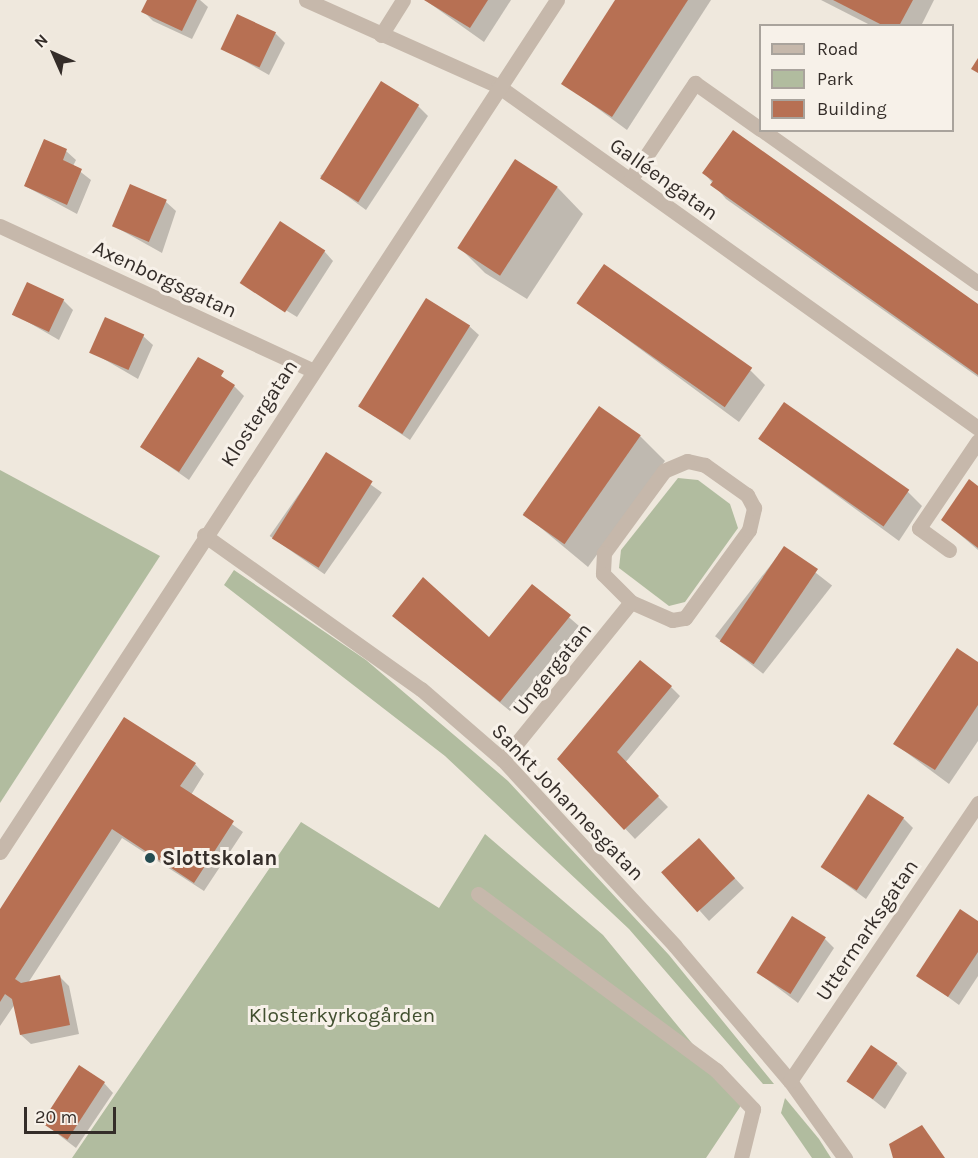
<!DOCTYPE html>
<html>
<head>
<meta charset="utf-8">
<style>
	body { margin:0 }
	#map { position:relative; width:978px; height:1158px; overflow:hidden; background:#efe8dd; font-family:Karla,sans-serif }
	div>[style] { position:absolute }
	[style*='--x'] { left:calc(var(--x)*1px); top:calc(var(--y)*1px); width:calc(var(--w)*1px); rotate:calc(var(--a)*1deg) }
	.green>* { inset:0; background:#b1bc9f }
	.shadow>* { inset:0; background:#0003; transform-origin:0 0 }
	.building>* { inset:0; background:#b77053; transform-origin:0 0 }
	.minor>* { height:15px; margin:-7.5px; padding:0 7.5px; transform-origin:7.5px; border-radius:7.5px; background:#c6b8ab }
	.dots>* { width:16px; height:16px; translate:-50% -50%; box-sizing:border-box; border:3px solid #f7f1e9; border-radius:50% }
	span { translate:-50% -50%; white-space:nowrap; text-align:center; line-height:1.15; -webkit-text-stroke:6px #f7f1e9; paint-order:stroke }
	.street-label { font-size:21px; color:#342d29 }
	.poi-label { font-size:21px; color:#342d29; font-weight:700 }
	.left { translate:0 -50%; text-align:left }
	.park-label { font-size:21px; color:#425030 }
	.legend { position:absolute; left:759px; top:24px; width:195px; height:108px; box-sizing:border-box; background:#f7f1e9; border:2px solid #a9a39c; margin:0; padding:8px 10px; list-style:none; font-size:18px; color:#342d29 }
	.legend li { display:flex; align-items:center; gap:12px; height:30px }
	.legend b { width:30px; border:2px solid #a9a39c }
	.north { position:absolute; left:24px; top:24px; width:60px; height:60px; -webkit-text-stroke:4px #f7f1e9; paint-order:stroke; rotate:315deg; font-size:16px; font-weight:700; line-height:24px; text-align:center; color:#342d29 }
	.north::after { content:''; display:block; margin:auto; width:21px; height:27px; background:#342d29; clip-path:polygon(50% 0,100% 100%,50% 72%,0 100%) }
	.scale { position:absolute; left:24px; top:1107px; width:92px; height:27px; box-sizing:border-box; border:3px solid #342d29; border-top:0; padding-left:8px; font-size:18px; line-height:21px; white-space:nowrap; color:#342d29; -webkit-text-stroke:4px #f7f1e9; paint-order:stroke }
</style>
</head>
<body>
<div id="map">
	<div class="green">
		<i style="clip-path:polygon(0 470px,160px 556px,0 803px)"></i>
		<i style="clip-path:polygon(678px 478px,698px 480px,730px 504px,738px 528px,685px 602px,669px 606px,619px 568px,621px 550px)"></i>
		<i style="clip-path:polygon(234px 570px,366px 660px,508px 781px,669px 955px,774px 1084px,763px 1084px,629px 929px,445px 756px,224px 585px)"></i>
		<i style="clip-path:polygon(301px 822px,439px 908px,485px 834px,603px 935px,742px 1104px,706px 1158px,72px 1158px)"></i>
		<i style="clip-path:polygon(785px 1098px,819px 1139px,831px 1158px,812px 1158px,781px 1113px)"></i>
	</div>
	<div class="shadow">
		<i style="clip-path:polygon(149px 0,200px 0,208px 7px,192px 39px,153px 21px,143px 11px)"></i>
		<i style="clip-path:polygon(425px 0,511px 0,484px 42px)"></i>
		<i style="clip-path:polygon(617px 0,711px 0,627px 130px,563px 83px)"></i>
		<i style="clip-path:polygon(821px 0,934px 0,921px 26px,872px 26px)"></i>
		<i style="clip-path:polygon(275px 33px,285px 43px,269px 75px,222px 48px)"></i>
		<i style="clip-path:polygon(418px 106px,428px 116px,366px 210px,320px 176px)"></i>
		<i style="clip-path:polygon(66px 151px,76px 160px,73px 166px,91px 180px,77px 214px,25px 186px)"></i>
		<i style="clip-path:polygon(516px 161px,558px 188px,583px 214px,527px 299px,485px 273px,460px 248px)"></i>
		<i style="clip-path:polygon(704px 173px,978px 306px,978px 377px,726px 199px)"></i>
		<i style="clip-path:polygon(166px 202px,176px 211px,162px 253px,112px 225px)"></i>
		<i style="clip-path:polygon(324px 251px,333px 261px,297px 317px,242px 283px)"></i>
		<i style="clip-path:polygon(63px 300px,73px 310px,59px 340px,14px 314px)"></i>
		<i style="clip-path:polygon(578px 303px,751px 371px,765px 385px,739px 422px)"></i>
		<i style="clip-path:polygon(469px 326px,479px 335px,410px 440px,358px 405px)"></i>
		<i style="clip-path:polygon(143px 336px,153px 345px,138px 379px,90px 351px)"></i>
		<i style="clip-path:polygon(234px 386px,244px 396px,189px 480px,142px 447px)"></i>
		<i style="clip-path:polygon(640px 436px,665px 461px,588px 567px,523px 513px)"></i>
		<i style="clip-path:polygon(760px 439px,908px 492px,922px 506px,899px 541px)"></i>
		<i style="left:327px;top:454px;width:67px;height:100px;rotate:35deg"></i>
		<i style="clip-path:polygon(978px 487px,978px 550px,943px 520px)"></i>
		<i style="left:784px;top:548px;width:61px;height:112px;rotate:38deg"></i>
		<i style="clip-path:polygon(423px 579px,490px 639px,533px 586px,579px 626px,510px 711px,394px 616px)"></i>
		<i style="clip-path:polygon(978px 664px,978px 741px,949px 784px,895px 744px)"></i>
		<i style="clip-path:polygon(671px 687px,680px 696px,625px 763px,668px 807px,635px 839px,559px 759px)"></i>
		<i style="clip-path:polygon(195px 764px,204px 774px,191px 795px,243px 832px,204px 891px,122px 838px,28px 983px,59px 976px,69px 986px,79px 1034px,31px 1044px,21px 1035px,15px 1004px,0 1026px,0 916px)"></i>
		<i style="clip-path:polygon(903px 818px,913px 828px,866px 899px,821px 866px)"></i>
		<i style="clip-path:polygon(708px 849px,744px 888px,709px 921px,700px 911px)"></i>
		<i style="clip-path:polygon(978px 923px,978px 976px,959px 1005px,918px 975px)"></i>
		<i style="clip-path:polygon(825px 939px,834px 948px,798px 1003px,757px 972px)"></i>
		<i style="clip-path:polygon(897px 1064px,907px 1073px,885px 1109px,849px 1081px)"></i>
		<i style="clip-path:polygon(104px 1083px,113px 1093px,76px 1148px,42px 1122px)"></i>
	</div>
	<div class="building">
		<i style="clip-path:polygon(147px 0,197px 0,182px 31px,141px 12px)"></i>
		<i style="clip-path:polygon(424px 0,488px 0,470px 28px)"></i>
		<i style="clip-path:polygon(615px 0,688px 0,612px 117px,561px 84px)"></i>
		<i style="clip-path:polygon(833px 0,913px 0,899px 26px,884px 26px)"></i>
		<i style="left:237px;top:14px;width:43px;height:39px;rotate:25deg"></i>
		<i style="clip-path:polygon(978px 58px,978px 73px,971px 69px)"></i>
		<i style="left:381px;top:81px;width:45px;height:115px;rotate:32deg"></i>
		<i style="clip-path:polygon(733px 130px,978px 304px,978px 375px,710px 185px,713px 181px,702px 173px)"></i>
		<i style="clip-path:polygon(44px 139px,67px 149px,63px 160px,82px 169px,67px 205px,24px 186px)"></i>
		<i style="left:515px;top:159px;width:51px;height:106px;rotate:33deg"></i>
		<i style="left:130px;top:184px;width:40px;height:46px;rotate:23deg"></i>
		<i style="left:280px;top:221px;width:54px;height:74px;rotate:33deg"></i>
		<i style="left:604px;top:264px;width:181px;height:48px;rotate:35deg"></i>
		<i style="left:27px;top:282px;width:41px;height:36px;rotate:25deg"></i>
		<i style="left:426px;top:298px;width:52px;height:128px;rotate:32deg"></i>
		<i style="left:105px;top:317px;width:43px;height:39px;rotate:24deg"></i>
		<i style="clip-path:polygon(198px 357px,224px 371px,221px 376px,235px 385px,179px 472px,140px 447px)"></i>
		<i style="left:784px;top:402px;width:153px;height:45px;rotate:35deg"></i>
		<i style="left:599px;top:406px;width:51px;height:133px;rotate:35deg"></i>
		<i style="left:326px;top:452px;width:55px;height:102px;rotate:32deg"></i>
		<i style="clip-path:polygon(969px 479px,978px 486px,978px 548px,941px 520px)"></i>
		<i style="left:784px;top:546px;width:41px;height:115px;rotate:34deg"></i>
		<i style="clip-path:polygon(423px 577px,489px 637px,532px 584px,571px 615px,500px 702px,392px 616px)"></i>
		<i style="clip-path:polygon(957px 648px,978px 662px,978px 705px,935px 770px,893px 744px)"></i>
		<i style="clip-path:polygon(640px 660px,672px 686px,617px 752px,659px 796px,624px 830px,557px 759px)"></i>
		<i style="clip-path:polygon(124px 717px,196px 763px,180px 786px,234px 821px,194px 883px,112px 829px,15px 979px,21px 983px,60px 975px,70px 1025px,20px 1035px,12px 999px,5px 994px,0 1002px,0 909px)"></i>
		<i style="left:868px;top:794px;width:43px;height:87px;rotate:33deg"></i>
		<i style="left:699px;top:838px;width:54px;height:51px;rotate:48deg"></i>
		<i style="clip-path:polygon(960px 909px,978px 921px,978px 952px,948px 997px,916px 976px)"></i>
		<i style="left:792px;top:916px;width:40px;height:67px;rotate:32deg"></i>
		<i style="left:871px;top:1045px;width:32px;height:44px;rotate:34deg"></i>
		<i style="left:79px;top:1065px;width:31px;height:69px;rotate:33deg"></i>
		<i style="clip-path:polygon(922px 1125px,945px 1158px,893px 1158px,889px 1144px)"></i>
	</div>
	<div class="minor">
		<i style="--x:306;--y:0;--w:210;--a:24.1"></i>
		<i style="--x:498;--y:86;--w:589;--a:35.47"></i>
		<i style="--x:381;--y:35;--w:41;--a:-57.8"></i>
		<i style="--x:762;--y:130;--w:265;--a:35.3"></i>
		<i style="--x:630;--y:180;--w:117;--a:-56.2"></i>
		<i style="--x:695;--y:83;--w:80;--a:35.3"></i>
		<i style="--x:0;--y:226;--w:344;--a:24.8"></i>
		<i style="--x:204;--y:535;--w:266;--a:35.4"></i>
		<i style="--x:421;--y:689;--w:108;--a:40.9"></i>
		<i style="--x:503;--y:760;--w:253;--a:47.2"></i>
		<i style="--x:675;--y:946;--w:177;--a:49.6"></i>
		<i style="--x:790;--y:1081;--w:95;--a:54.5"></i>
		<i style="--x:949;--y:550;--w:37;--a:-144"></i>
		<i style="--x:919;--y:528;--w:105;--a:-55.9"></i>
		<i style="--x:503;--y:760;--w:203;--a:-51"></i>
		<i style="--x:631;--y:602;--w:45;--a:23.7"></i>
		<i style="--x:672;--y:620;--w:13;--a:-9"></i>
		<i style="--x:685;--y:618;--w:109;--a:-54"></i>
		<i style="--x:749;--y:530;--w:23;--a:-77"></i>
		<i style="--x:754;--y:508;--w:15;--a:-118"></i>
		<i style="--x:747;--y:495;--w:52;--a:-144.5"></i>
		<i style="--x:705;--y:465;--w:18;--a:-167"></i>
		<i style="--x:687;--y:461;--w:25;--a:157"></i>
		<i style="--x:664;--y:471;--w:102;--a:126.2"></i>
		<i style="--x:604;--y:553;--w:21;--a:93"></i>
		<i style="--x:603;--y:574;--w:40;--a:45"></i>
		<i style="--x:0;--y:852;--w:1018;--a:-56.83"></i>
		<i style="--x:478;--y:894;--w:296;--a:36.5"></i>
		<i style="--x:716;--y:1070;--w:54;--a:46.5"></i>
		<i style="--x:753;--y:1109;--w:50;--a:103.8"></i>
		<i style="--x:790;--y:1081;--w:336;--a:-55.9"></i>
	</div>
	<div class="dots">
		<i style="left:150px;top:858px;background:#244c51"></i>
	</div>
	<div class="street-label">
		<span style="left:664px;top:179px;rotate:35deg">Galléengatan</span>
		<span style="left:165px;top:279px;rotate:25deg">Axenborgsgatan</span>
		<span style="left:259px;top:413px;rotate:-57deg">Klostergatan</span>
		<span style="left:552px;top:669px;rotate:-51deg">Ungergatan</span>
		<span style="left:568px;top:802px;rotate:46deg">Sankt Johannesgatan</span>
		<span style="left:867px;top:930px;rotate:-56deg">Uttermarksgatan</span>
	</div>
	<div class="poi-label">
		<span class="left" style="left:162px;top:858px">Slottskolan</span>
	</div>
	<div class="park-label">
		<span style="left:342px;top:1015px">Klosterkyrkogården</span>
	</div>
	<ul class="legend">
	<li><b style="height:8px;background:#c6b8ab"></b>Road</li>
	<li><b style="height:16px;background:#b1bc9f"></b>Park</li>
	<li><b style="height:16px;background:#b77053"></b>Building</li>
	</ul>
	<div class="north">N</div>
	<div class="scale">20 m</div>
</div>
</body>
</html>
